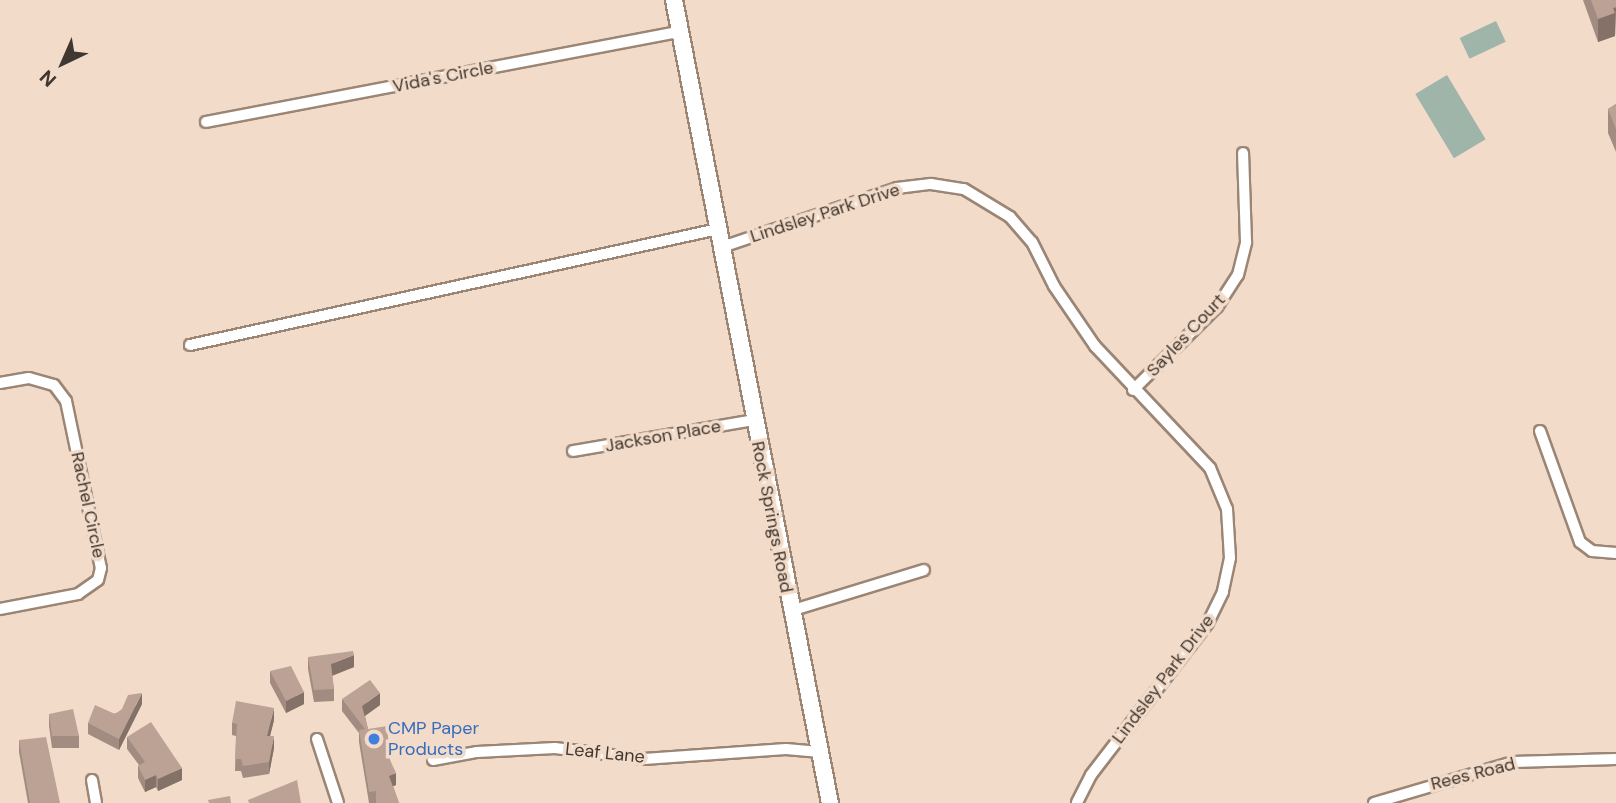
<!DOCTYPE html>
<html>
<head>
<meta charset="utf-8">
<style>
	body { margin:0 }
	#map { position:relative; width:1616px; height:803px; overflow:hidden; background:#f2dbc9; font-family:"DM Sans",sans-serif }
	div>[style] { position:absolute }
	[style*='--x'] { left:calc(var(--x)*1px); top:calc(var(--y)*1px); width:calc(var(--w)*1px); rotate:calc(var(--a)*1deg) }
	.green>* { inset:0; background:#9fb5a9; transform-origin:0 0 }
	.roads { filter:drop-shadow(2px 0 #9b8575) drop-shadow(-2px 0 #9b8575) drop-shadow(0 2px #9b8575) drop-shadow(0 -2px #9b8575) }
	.street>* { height:10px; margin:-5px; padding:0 5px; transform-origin:5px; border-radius:5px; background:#fff }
	.secondary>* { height:16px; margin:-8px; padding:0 8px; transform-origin:8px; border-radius:8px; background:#fff }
	.wall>* { inset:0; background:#a28b80 }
	.shaded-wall>* { inset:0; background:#847168 }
	.building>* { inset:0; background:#bca295 }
	.dots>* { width:19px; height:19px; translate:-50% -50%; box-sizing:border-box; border:4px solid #f2dbc9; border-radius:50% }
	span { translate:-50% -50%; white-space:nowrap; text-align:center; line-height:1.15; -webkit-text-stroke:7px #f2dbc9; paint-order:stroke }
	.street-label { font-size:18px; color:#403730 }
	.shop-label { font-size:18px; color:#366cbe }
	.left { translate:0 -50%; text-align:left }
	.north { position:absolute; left:28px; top:28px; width:70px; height:70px; -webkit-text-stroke:5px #f2dbc9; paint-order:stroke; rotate:224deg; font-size:19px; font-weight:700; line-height:28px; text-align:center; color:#403730 }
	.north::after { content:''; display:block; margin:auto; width:24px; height:32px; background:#403730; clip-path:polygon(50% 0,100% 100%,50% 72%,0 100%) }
</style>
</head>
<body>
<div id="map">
	<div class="green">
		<i style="left:1496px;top:21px;width:23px;height:40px;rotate:65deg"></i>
		<i style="left:1447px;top:75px;width:75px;height:37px;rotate:59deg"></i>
	</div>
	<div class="roads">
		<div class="street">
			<i style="--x:206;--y:122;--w:482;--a:-10.8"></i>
			<i style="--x:722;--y:247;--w:185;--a:-18.6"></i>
			<i style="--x:897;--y:188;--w:34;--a:-7"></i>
			<i style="--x:931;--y:184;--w:33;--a:9"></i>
			<i style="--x:964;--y:189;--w:54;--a:31.3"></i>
			<i style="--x:1010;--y:217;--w:33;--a:49"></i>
			<i style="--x:1032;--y:242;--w:49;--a:63.4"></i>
			<i style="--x:1054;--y:286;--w:73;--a:55.7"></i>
			<i style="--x:1095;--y:346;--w:168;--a:46.7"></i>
			<i style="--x:1210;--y:468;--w:44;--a:67.5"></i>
			<i style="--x:1227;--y:509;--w:49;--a:86.5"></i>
			<i style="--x:1230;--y:558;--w:35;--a:102"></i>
			<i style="--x:1223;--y:592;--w:34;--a:116"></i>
			<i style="--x:1208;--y:623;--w:192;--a:127.6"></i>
			<i style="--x:1091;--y:775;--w:31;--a:117"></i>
			<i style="--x:190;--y:345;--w:541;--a:-12.39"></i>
			<i style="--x:0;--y:383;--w:29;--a:-10"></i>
			<i style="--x:29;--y:378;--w:26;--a:16"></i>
			<i style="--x:54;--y:385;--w:20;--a:53"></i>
			<i style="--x:66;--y:401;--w:171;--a:78.2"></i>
			<i style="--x:101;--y:568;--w:12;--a:104"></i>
			<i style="--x:98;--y:580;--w:24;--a:145"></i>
			<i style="--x:78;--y:594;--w:79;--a:169.1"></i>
			<i style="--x:1133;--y:390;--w:118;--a:-44.7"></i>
			<i style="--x:1217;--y:307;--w:38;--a:-57"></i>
			<i style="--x:1238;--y:275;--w:34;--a:-76"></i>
			<i style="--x:1246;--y:242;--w:89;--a:-91.9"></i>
			<i style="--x:1540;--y:431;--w:118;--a:70.2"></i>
			<i style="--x:1580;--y:542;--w:15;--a:37"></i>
			<i style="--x:1592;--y:551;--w:24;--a:5"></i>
			<i style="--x:573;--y:451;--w:184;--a:-9.7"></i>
			<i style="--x:790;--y:611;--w:140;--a:-17"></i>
			<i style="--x:317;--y:739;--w:67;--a:71.8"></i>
			<i style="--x:433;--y:760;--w:45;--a:-10.3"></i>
			<i style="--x:477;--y:752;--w:78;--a:-2.9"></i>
			<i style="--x:555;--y:748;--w:90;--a:7"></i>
			<i style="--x:644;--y:759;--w:142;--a:-4"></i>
			<i style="--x:786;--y:749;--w:34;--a:5"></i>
			<i style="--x:92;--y:780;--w:23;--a:80"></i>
			<i style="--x:1374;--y:803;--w:145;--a:-16.4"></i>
			<i style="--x:1513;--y:762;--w:103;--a:-1.7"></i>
		</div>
		<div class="secondary">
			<i style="--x:674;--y:0;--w:818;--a:79.01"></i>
		</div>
	</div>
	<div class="wall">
		<i style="clip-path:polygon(1583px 0,1616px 0,1615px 36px,1598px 42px)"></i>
		<i style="clip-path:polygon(1616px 104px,1616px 152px,1608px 133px,1608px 109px)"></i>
		<i style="clip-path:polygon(308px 657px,354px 667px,332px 676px,334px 689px,334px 701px,314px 702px,308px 669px)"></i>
		<i style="clip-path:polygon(270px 671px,304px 704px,286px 713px,270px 683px)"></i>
		<i style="clip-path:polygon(342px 699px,380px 705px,365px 716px,368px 729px,390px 760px,396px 785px,393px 786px,399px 803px,369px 803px,359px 742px,359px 733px,342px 711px)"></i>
		<i style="clip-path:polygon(142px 704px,119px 750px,88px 734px,88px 723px)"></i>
		<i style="clip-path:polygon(49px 714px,79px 736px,79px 748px,52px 748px,49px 726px)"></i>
		<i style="clip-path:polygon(274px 720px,270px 736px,274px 748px,269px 774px,243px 778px,241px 771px,235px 771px,236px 736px,232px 735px,232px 723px)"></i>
		<i style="clip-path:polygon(127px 737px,182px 780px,158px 791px,156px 787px,145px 792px,138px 778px,138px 766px,139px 765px,127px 749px)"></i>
		<i style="clip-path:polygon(19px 740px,60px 803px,28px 803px,19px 752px)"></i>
	</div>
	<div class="shaded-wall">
		<i style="clip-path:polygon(1616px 7px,1615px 36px,1598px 42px,1598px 19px)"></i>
		<i style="clip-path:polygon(354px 655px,354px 667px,331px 676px,331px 664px)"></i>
		<i style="clip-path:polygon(304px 692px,304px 704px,286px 713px,286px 701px)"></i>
		<i style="clip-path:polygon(142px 693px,142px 704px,119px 750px,119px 739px)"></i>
		<i style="clip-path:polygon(380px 693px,380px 705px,362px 718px,362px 706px)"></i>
		<i style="clip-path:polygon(274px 708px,274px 720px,267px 748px,267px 736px)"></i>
		<i style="clip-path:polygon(274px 736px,274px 748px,269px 774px,269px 762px)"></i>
		<i style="clip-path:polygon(182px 768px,182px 780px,158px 791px,158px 779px)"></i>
		<i style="clip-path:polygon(396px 773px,396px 785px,389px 788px,389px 776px)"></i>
		<i style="clip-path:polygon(156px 775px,156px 787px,145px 792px,145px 780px)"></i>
	</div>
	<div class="building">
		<i style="clip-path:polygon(1591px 0,1616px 0,1616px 7px,1613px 8px,1615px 13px,1598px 19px)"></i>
		<i style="clip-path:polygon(1616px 104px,1616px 129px,1608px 109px)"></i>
		<i style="clip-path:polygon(353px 651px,354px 655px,331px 664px,334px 689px,314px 690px,308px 657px)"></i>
		<i style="clip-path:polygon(291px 666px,304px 692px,286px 701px,270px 671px)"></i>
		<i style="clip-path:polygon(370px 680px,380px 693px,362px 706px,368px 729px,387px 726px,390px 760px,396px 773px,389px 776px,399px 803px,376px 803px,376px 791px,369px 792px,359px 730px,365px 729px,342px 699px)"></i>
		<i style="clip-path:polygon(142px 693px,119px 739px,88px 723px,95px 705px,115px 714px,122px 709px,128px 695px)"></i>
		<i style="clip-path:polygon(236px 701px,274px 708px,267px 736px,274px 736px,269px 762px,243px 766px,241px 759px,235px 759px,237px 724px,232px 723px)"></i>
		<i style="clip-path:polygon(73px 709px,79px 736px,52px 736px,49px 714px)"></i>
		<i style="clip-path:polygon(151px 722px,182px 768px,158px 779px,156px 775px,145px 780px,138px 766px,145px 762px,127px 737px)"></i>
		<i style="clip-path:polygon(46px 737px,60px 803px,30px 803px,19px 740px)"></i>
		<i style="clip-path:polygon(297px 780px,301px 803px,249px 803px,248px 800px)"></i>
		<i style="clip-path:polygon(230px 796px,231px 803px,209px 803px,208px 800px)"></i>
	</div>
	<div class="dots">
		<i style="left:374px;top:739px;background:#3f7fe0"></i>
	</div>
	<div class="street-label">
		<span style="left:443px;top:77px;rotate:-11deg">Vida's Circle</span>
		<span style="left:825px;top:213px;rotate:-18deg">Lindsley Park Drive</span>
		<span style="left:1186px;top:335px;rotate:-47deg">Sayles Court</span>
		<span style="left:663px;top:436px;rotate:-10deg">Jackson Place</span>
		<span style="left:88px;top:505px;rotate:78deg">Rachel Circle</span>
		<span style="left:772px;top:517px;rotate:79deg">Rock Springs Road</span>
		<span style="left:1163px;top:679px;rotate:-53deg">Lindsley Park Drive</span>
		<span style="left:605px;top:753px;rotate:6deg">Leaf Lane</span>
		<span style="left:1473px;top:774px;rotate:-14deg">Rees Road</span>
	</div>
	<div class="shop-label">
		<span class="left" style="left:388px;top:739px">CMP Paper<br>Products</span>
	</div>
	<div class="north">N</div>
</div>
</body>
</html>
